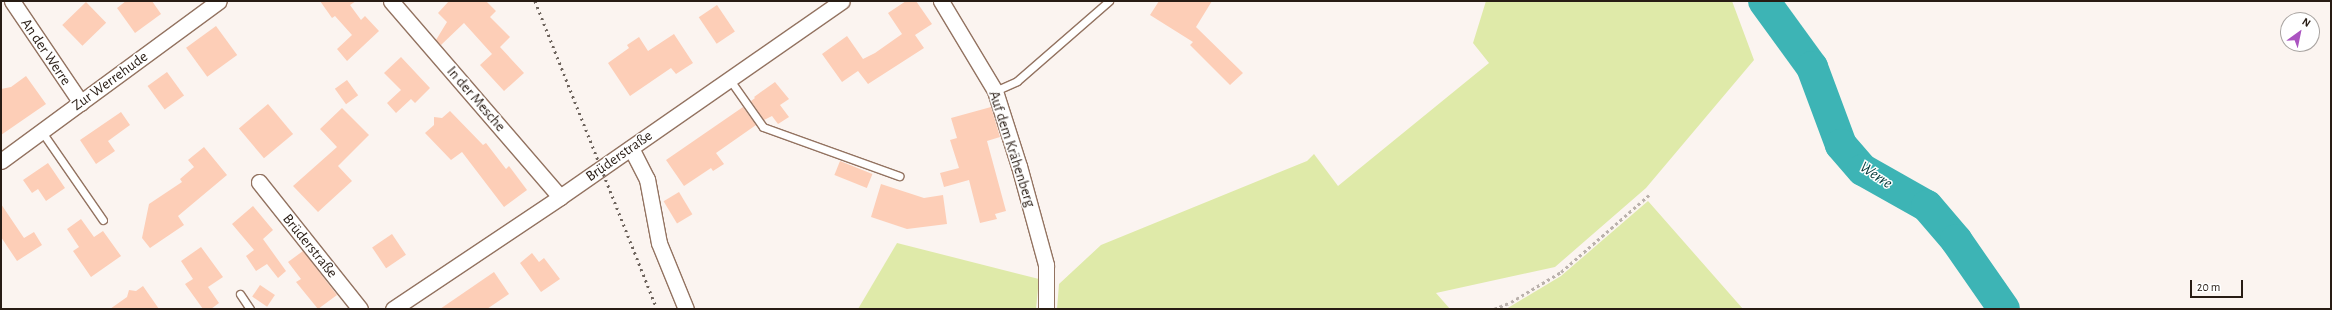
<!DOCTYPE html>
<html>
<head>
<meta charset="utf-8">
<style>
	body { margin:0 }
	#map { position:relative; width:2332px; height:310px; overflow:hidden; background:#fbf4f0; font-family:"Alegreya Sans",sans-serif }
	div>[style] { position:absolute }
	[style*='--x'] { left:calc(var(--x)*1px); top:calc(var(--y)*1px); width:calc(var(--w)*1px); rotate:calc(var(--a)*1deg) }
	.green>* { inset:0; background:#dfeaa9 }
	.river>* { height:32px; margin:-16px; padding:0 16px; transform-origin:16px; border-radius:16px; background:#3db4b5 }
	.building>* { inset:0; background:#fdceb7; transform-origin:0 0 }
	.path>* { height:2.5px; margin-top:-1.25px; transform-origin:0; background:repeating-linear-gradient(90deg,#bab1ac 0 3px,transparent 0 6px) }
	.roads { filter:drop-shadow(1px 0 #937361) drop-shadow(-1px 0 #937361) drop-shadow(0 1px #937361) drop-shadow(0 -1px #937361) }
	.lane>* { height:7px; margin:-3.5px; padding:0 3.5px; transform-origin:3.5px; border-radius:3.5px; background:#fff }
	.street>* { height:15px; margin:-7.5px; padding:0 7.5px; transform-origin:7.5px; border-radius:7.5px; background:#fff }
	.rail>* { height:3px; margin-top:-1.5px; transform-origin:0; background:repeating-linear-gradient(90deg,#6e645d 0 2px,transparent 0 6px) }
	span { translate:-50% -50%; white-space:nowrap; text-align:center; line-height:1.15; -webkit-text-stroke:3px #fff; paint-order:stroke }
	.street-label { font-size:15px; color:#281c14 }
	.water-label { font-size:16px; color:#003737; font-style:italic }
	.frame { position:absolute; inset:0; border:2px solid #281c14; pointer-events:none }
	.north { position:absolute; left:2280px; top:12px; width:40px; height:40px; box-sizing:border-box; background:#fff; border:1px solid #a9a4a1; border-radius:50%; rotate:33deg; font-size:11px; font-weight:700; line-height:16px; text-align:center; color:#281c14 }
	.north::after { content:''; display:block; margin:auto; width:14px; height:18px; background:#ab54c1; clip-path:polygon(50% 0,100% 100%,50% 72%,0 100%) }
	.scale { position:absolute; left:2190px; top:280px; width:53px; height:18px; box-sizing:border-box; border:2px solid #281c14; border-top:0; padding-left:5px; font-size:12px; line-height:14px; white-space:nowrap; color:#281c14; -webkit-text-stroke:3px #fff; paint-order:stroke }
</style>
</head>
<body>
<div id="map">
	<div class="green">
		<i style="clip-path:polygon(1486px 1px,1732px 1px,1754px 60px,1646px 188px,1555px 267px,1436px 293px,1450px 309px,1057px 309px,1059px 284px,1101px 245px,1307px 161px,1314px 154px,1338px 186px,1489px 63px,1473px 43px)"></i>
		<i style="clip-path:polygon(1648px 201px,1743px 309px,1506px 309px,1561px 276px)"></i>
		<i style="clip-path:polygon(897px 243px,1039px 279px,1036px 309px,858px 309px)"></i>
	</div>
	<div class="river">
		<i style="--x:1764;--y:1;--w:82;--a:54"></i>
		<i style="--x:1812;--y:67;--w:83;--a:69.6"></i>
		<i style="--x:1841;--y:145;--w:33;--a:49"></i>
		<i style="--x:1863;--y:170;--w:73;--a:29.4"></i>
		<i style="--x:1927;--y:206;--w:45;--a:49.5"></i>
		<i style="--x:1956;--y:240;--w:84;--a:55.2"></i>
	</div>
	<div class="building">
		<i style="clip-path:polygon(126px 1px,152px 1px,161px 14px,135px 33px,117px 8px)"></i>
		<i style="clip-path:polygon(320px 1px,356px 1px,350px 5px,361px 20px,365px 16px,379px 31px,347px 61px,337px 49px,352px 35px,335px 16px,332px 18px)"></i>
		<i style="clip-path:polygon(449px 1px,486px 1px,496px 11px,490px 17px,510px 37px,500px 47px,524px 73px,504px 91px,480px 65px,492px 54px,464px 23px,441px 45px,436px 40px,447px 22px,438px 13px)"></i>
		<i style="clip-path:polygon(906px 1px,916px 1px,932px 24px,915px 35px,924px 48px,868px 84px,858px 71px,842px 82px,822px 54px,847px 36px,863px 59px,875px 53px,902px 34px,888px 13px)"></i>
		<i style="clip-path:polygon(1159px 1px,1212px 1px,1196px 27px,1243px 73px,1230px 85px,1190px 45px,1193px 42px,1150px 15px)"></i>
		<i style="left:86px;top:2px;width:29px;height:33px;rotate:46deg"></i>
		<i style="left:717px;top:5px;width:32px;height:22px;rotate:56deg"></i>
		<i style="left:216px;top:26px;width:36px;height:37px;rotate:54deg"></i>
		<i style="clip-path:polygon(674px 34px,693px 63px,676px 74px,671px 68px,630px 96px,608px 63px,629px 48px,627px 45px,639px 37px,648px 51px)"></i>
		<i style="clip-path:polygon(401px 57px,430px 88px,415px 103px,411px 99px,396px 113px,387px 103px,401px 90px,384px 73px)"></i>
		<i style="left:167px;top:72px;width:29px;height:24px;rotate:54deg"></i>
		<i style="clip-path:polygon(26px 76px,46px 104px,1px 135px,1px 89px,11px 87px)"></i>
		<i style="left:347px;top:80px;width:19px;height:15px;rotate:54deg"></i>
		<i style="clip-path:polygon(775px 82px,789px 99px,780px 105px,789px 117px,778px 124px,772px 116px,764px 120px,751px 101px,755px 98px,754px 97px)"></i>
		<i style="left:268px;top:104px;width:39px;height:38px;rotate:50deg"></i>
		<i style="clip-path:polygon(743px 107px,756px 125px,716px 153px,724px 164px,713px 171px,711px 168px,684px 186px,666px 160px)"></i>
		<i style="clip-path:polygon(991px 107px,1000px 137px,987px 141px,1006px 211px,995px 214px,997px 219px,980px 223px,969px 180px,944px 187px,940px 173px,959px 168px,950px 140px,957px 138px,951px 118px)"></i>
		<i style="clip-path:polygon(342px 108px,369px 135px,338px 166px,352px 181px,318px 212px,293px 186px,337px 147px,320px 129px)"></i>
		<i style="clip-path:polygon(450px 111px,483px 145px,486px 143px,506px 169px,509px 166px,527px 190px,504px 207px,462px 152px,451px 160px,425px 133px,434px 125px,434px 117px,442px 118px)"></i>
		<i style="clip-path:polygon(121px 112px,130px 125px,108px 141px,115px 151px,96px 164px,80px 140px)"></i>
		<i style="clip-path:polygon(204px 147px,227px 175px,178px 216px,184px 225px,150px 248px,142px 238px,149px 204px,182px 182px,180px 179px,194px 167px,188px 160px)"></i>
		<i style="left:840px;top:161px;width:35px;height:15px;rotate:22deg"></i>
		<i style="clip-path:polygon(48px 163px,65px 188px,46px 201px,38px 189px,32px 193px,23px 180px)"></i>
		<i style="clip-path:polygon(881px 184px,924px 198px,943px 195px,947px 224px,907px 229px,871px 217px)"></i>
		<i style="left:679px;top:192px;width:26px;height:18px;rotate:59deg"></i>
		<i style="clip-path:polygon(1px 204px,24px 238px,34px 232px,42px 245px,17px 261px,1px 237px)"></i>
		<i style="clip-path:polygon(253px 206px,273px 230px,263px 239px,286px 271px,278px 278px,267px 264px,256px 271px,246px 256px,254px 250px,232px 224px)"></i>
		<i style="clip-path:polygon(81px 219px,94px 237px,103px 231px,121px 256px,91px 277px,73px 251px,79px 247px,67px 229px)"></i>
		<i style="left:392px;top:234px;width:25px;height:24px;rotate:56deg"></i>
		<i style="clip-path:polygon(201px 247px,223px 277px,208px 287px,219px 303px,211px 309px,203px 309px,185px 284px,193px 279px,181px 261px)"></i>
		<i style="clip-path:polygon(303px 251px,337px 295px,318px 309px,296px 282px,301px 279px,288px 262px)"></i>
		<i style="clip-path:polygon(532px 253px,539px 262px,544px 258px,560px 279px,541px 292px,520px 263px)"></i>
		<i style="clip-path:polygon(494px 272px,509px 294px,487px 309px,440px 309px)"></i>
		<i style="left:260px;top:285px;width:18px;height:14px;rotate:34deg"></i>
		<i style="clip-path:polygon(143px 286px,159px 309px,110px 309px,127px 297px,129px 290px,136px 291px)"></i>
	</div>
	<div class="path">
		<i style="--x:1494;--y:309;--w:18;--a:-22"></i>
		<i style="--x:1511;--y:302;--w:58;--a:-31"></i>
		<i style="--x:1561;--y:272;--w:117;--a:-41.2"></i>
	</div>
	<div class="roads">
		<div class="lane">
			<i style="--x:730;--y:80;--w:57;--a:54.9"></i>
			<i style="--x:763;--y:127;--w:145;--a:19.8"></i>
			<i style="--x:995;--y:91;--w:24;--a:-24"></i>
			<i style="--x:1017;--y:81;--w:122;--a:-41"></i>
			<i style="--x:42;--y:132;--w:107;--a:55.3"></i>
			<i style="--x:240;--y:294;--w:18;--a:56"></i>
		</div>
		<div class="street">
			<i style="--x:12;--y:1;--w:123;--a:55.9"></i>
			<i style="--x:391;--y:1;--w:259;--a:49.2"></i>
			<i style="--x:941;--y:1;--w:105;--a:59"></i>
			<i style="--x:995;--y:91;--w:79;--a:72.3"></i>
			<i style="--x:1019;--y:166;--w:103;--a:74.7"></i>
			<i style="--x:1046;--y:265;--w:44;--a:90"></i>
			<i style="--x:631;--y:148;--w:35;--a:63"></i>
			<i style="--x:647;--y:179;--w:65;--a:79.4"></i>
			<i style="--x:659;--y:243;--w:71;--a:67.8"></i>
			<i style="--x:1;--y:161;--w:270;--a:-36.3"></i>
			<i style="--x:259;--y:182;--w:162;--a:51.5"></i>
			<i style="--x:393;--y:309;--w:201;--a:-33.8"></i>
			<i style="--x:560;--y:197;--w:343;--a:-34.8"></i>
		</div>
	</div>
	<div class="rail">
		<i style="--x:535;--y:1;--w:331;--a:68.4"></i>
	</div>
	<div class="street-label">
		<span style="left:46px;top:52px;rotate:56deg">An der Werre</span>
		<span style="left:110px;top:81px;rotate:-36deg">Zur Werrehude</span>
		<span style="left:476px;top:99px;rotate:49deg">In der Mesche</span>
		<span style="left:1012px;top:149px;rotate:72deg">Auf dem Krähenberg</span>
		<span style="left:619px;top:156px;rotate:-35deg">Brüderstraße</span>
		<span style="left:310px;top:246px;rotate:51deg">Brüderstraße</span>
	</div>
	<div class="water-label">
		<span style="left:1876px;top:175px;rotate:34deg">Werre</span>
	</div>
	<div class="frame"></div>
	<div class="north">N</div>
	<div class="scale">20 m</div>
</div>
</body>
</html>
